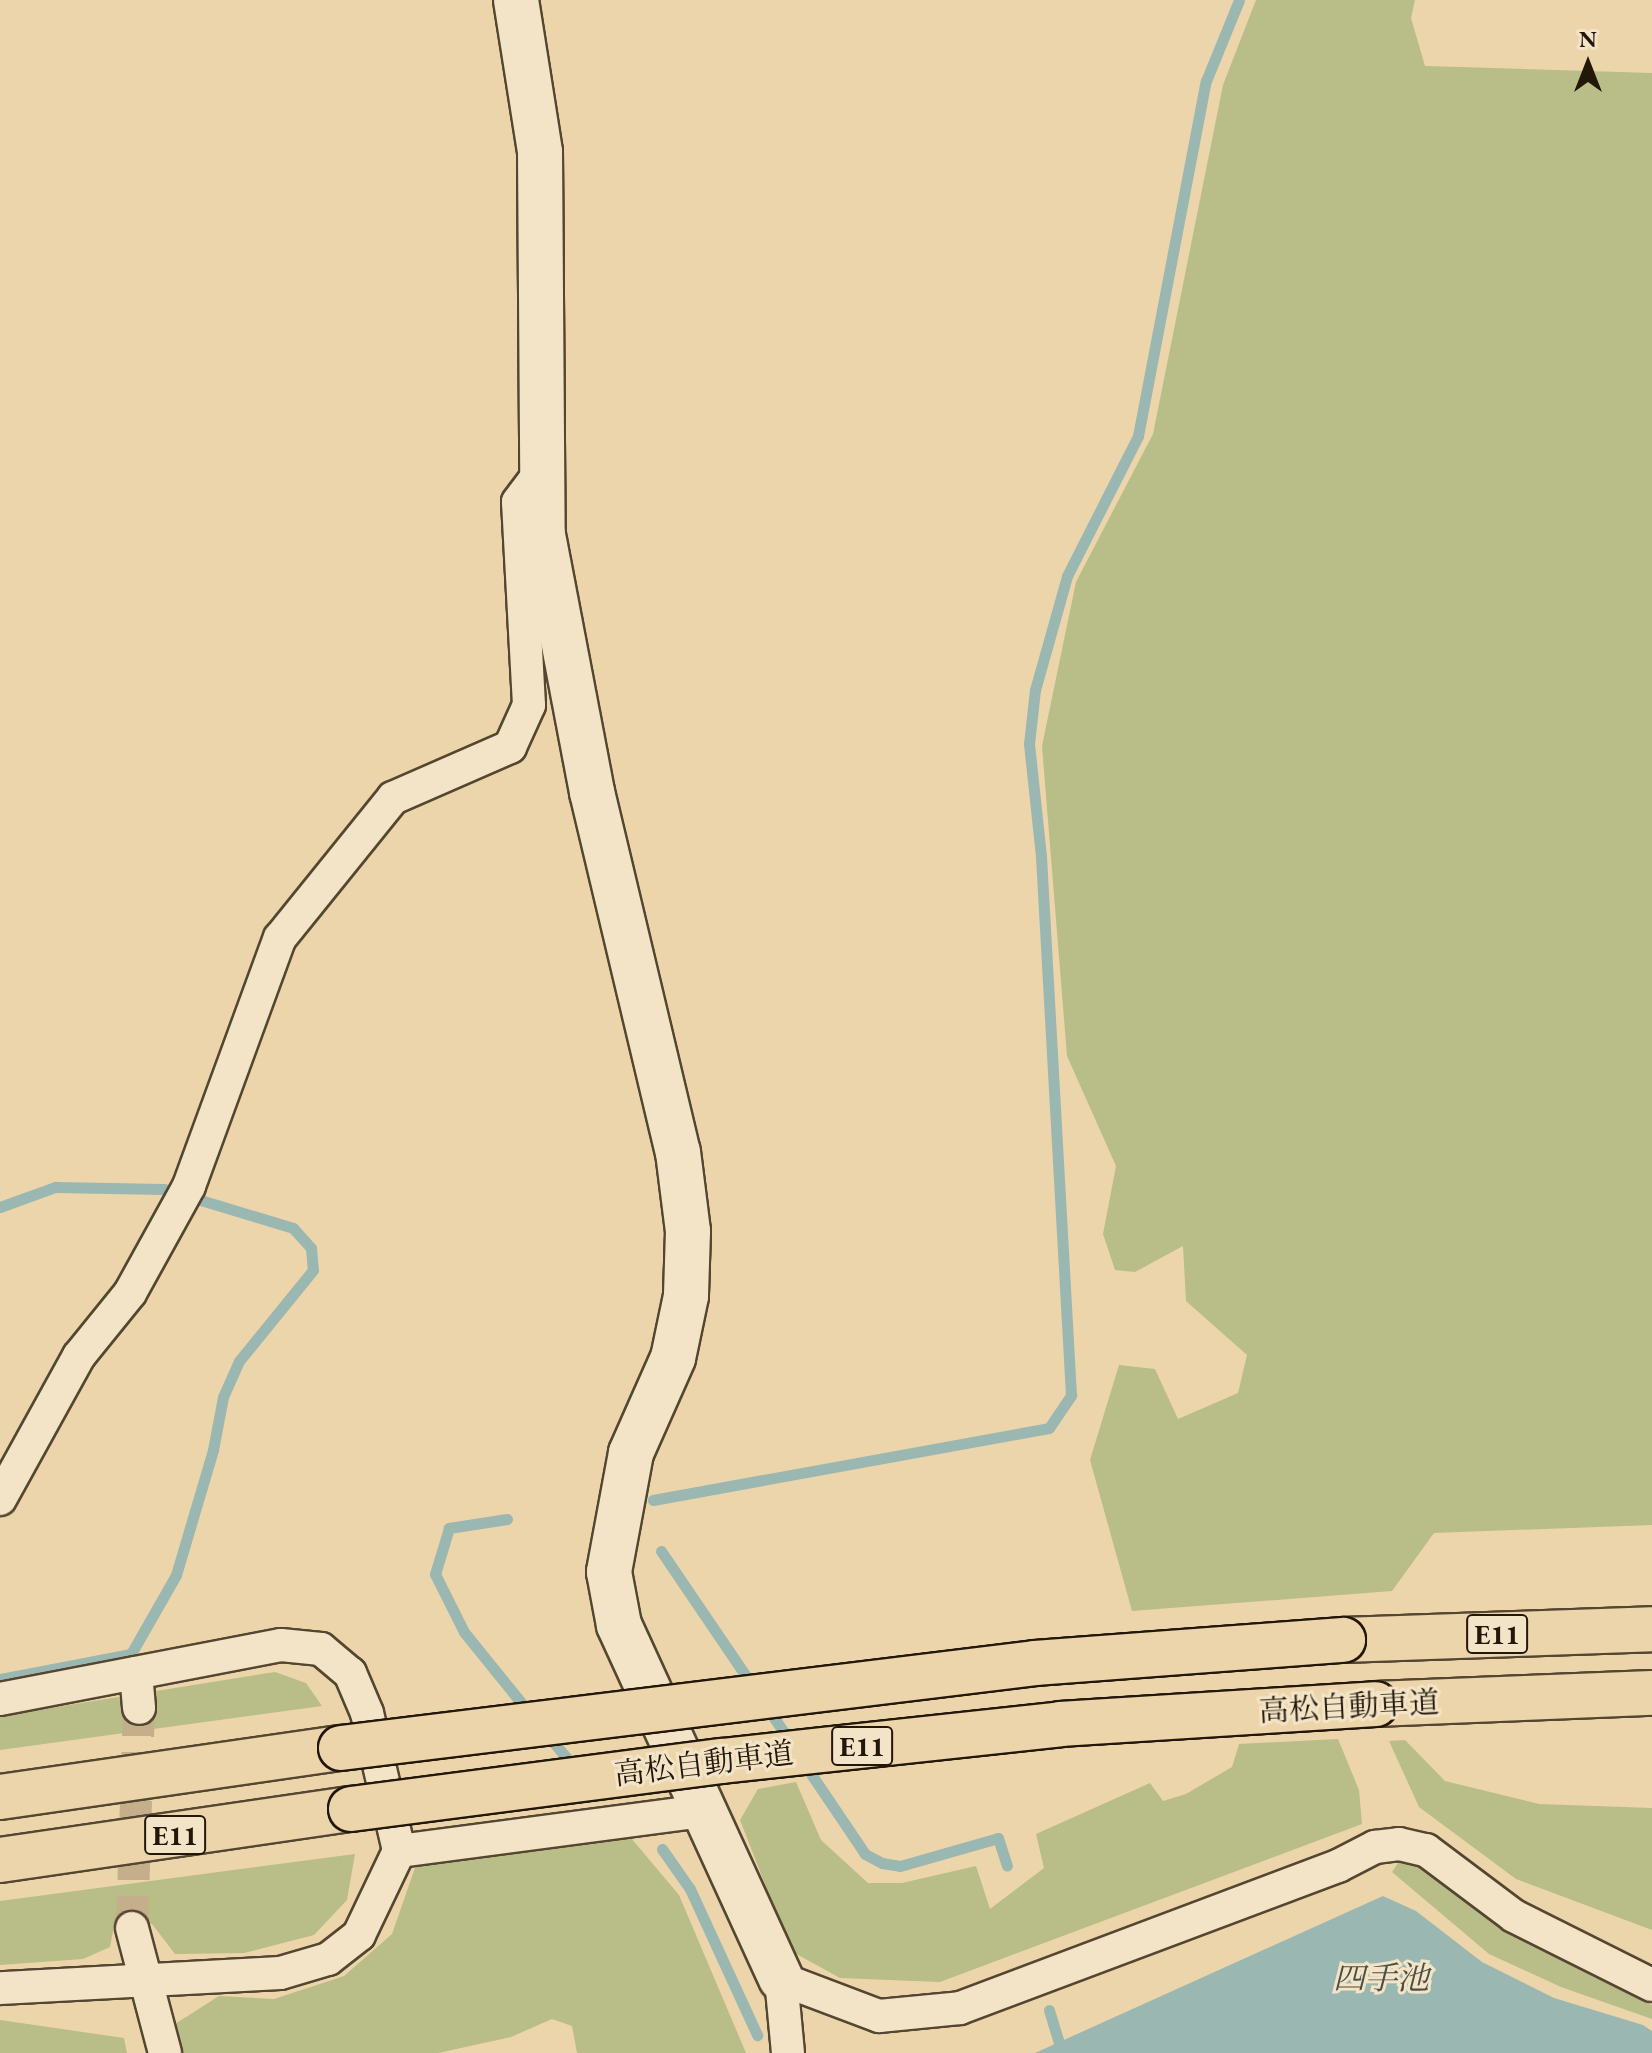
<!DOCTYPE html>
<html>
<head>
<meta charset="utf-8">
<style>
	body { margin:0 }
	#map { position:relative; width:1652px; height:2053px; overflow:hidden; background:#ecd5aa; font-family:"EB Garamond","Noto Serif JP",serif }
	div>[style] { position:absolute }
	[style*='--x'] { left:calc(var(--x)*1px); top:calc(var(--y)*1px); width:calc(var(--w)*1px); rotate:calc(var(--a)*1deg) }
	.green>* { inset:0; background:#b9bd87 }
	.water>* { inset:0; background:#9bb7b1 }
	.stream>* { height:11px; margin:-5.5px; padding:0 5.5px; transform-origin:5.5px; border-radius:5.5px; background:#9bb7b1 }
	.street-tunnel>* { height:32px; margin-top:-16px; transform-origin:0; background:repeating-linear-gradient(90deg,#c4af8a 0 32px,transparent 0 48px) }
	.roads { filter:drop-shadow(2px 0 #544631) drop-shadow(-2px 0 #544631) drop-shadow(0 2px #544631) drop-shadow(0 -2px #544631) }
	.street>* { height:32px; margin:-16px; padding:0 16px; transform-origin:16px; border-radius:16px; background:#f3e4c8 }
	.secondary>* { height:44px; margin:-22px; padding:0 22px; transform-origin:22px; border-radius:22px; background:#f3e4c8 }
	.highway>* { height:44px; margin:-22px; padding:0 22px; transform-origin:22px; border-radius:22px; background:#ecd5aa }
	.bridges { filter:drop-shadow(2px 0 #221709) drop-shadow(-2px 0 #221709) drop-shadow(0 2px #221709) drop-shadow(0 -2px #221709) }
	.highway-bridge>* { height:44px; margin:-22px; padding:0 22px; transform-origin:22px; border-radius:22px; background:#ecd5aa }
	span { translate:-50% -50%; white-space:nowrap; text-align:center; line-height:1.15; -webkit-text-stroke:6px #f3e4c8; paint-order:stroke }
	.shield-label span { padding:2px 6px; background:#f3e4c8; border:2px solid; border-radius:6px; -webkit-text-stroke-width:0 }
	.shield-label { font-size:28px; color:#221709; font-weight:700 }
	.street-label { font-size:30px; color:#221709 }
	.water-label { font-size:32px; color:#4c4f44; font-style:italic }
	.north { position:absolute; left:1548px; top:24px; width:80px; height:80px; -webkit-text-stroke:6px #f3e4c8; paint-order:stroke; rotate:0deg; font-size:22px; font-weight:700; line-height:32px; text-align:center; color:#221709 }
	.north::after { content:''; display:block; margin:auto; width:28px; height:36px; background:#221709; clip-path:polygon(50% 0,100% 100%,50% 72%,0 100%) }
</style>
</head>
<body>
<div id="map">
	<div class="green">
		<i style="clip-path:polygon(1256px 0,1415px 0,1411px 18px,1425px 66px,1652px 73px,1652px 1525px,1434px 1533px,1392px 1591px,1132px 1611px,1090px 1460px,1119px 1365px,1155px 1369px,1178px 1419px,1238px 1393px,1247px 1355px,1186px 1301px,1183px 1246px,1135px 1272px,1115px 1270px,1103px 1234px,1116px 1166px,1067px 1056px,1042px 746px,1076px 582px,1153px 434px,1223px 85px)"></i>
		<i style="clip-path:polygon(275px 1672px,306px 1683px,322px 1706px,0 1750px,0 1716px)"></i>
		<i style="clip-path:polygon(1338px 1739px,1359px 1790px,1362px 1824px,940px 1982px,840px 1978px,791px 1951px,740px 1820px,758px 1789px,796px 1782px,821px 1840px,868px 1883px,902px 1883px,976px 1866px,990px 1909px,1044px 1868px,1036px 1834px,1150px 1783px,1163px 1801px,1186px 1794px,1232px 1767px,1239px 1744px)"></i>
		<i style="clip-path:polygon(1405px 1740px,1445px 1781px,1539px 1804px,1652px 1808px,1652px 1930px,1516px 1879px,1419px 1807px,1389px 1741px)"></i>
		<i style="clip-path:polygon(631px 1838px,679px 1895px,746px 2053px,577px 2053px,572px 2026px,552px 2019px,511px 2037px,438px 2053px,183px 2053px,175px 2024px,219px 1996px,274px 1999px,344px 1976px,392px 1934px,417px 1862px)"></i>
		<i style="clip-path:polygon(355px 1854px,347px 1900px,314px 1935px,244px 1953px,175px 1954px,152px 1924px,114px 1926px,110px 1947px,83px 1959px,0 1965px,0 1901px)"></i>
		<i style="clip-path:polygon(1400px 1860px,1425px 1865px,1502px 1923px,1652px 2005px,1652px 2019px,1561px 1987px,1489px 1954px,1392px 1872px)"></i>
		<i style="clip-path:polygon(0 2020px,124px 2038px,127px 2053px,0 2053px)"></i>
	</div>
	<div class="water">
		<i style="clip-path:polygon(1383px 1896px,1416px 1911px,1482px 1962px,1554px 1998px,1643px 2025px,1652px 2031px,1652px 2053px,1035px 2053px)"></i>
	</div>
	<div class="stream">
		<i style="--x:0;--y:1207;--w:59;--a:-20"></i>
		<i style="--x:55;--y:1187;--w:109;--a:1.1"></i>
		<i style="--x:164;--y:1189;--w:135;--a:16.8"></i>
		<i style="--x:293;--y:1228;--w:27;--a:48"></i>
		<i style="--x:311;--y:1248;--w:22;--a:85"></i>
		<i style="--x:313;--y:1270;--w:117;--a:129.1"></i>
		<i style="--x:239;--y:1361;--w:39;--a:114"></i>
		<i style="--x:223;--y:1397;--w:54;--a:100.7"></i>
		<i style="--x:213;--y:1450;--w:130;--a:106.5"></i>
		<i style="--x:176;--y:1575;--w:91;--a:119.7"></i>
		<i style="--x:131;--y:1654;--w:133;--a:169.2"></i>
		<i style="--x:653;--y:1500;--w:402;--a:-10.3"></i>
		<i style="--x:1049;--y:1428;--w:40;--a:-56"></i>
		<i style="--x:1071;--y:1395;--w:540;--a:-93.19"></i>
		<i style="--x:1041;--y:856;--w:113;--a:-96.1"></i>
		<i style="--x:1029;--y:744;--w:54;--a:-83.7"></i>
		<i style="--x:1035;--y:690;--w:118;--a:-74.3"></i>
		<i style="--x:1067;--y:576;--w:157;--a:-63.1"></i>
		<i style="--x:1138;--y:436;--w:361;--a:-79.2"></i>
		<i style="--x:1206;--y:81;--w:87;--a:-67.8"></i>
		<i style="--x:507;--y:1519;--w:59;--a:171.2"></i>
		<i style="--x:449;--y:1528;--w:48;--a:106.9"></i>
		<i style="--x:435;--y:1574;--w:65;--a:63.4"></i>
		<i style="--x:464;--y:1632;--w:108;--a:51"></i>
		<i style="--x:661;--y:1551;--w:166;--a:55.8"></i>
		<i style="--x:765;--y:1705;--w:47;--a:55.3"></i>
		<i style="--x:545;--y:1732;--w:47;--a:50.2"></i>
		<i style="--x:803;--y:1762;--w:111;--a:56"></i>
		<i style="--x:865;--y:1854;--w:19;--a:28"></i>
		<i style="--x:882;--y:1863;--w:18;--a:9"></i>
		<i style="--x:900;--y:1866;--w:102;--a:-15.9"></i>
		<i style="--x:998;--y:1838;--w:29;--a:72"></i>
		<i style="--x:662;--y:1849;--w:49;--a:55"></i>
		<i style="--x:690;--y:1889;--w:161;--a:65.3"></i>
		<i style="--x:1049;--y:2010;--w:45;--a:73.2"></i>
	</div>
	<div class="street-tunnel">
		<i style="--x:132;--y:1928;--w:220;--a:-88.2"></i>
	</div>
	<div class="roads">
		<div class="street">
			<i style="--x:0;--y:1499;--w:163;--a:-61.1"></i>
			<i style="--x:79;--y:1356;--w:81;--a:-51"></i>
			<i style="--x:130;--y:1293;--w:122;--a:-61.1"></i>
			<i style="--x:189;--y:1186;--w:264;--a:-69.9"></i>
			<i style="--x:280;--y:938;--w:180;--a:-51.1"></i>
			<i style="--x:393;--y:798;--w:128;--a:-23.6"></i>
			<i style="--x:510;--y:747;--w:46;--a:-65.7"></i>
			<i style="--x:529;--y:705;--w:203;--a:-93.1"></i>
			<i style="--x:518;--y:502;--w:36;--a:-53"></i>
			<i style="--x:136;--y:1673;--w:35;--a:85"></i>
			<i style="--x:0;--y:1699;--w:286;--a:-10.9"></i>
			<i style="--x:281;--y:1645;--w:40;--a:5.7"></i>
			<i style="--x:321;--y:1649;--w:38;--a:40"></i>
			<i style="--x:350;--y:1673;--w:43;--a:67"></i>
			<i style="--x:367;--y:1713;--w:142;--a:76.9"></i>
			<i style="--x:399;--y:1851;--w:93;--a:115.5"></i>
			<i style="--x:359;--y:1935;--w:39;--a:142"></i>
			<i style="--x:328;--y:1959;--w:50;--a:163.7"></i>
			<i style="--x:280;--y:1973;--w:280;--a:176.9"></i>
			<i style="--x:399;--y:1851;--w:308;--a:-7.5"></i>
			<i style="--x:132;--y:1928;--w:129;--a:75.2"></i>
			<i style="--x:788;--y:2053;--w:74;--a:-95.4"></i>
			<i style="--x:781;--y:1979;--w:105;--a:20.7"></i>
			<i style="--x:879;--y:2016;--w:81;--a:-5.6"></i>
			<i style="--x:960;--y:2008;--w:404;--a:-20.6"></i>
			<i style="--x:1338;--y:1866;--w:42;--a:-27.2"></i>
			<i style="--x:1375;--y:1847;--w:24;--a:-7"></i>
			<i style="--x:1399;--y:1844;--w:28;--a:13"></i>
			<i style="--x:1426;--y:1850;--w:110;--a:36.9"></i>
			<i style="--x:1514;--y:1916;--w:154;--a:26.6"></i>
		</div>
		<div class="secondary">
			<i style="--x:516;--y:0;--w:154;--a:81"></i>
			<i style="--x:540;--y:152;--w:383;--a:89.6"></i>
			<i style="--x:543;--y:535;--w:262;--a:79.2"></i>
			<i style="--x:592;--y:792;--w:370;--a:76.6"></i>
			<i style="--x:678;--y:1152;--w:80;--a:82.8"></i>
			<i style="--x:688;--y:1231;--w:65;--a:91.8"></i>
			<i style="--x:686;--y:1296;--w:63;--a:101.8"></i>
			<i style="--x:673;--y:1358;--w:104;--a:113.9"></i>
			<i style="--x:631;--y:1453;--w:121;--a:100.5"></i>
			<i style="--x:609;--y:1572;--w:54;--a:79.3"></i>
			<i style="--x:619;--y:1625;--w:389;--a:65.4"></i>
		</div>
		<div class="highway">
			<i style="--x:1343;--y:1640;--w:309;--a:-2"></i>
			<i style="--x:1375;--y:1704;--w:277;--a:-2.3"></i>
			<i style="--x:0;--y:1797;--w:345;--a:-8.2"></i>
			<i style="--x:0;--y:1860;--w:355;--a:-8.3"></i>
		</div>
	</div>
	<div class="bridges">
		<div class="highway-bridge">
			<i style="--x:341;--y:1748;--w:699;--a:-6.98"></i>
			<i style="--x:1035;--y:1663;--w:309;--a:-4.3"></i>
			<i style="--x:351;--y:1809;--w:374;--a:-7.4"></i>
			<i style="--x:722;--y:1761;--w:340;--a:-6.2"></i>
			<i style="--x:1060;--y:1724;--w:316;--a:-3.6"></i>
		</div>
	</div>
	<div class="shield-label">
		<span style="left:1497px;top:1634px">E11</span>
		<span style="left:862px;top:1746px">E11</span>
		<span style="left:175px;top:1835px">E11</span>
	</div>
	<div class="street-label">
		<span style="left:1349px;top:1707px;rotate:-3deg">高松自動車道</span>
		<span style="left:704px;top:1764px;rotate:-7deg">高松自動車道</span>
	</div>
	<div class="water-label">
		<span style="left:1381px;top:1978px">四手池</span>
	</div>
	<div class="north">N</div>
</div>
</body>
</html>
